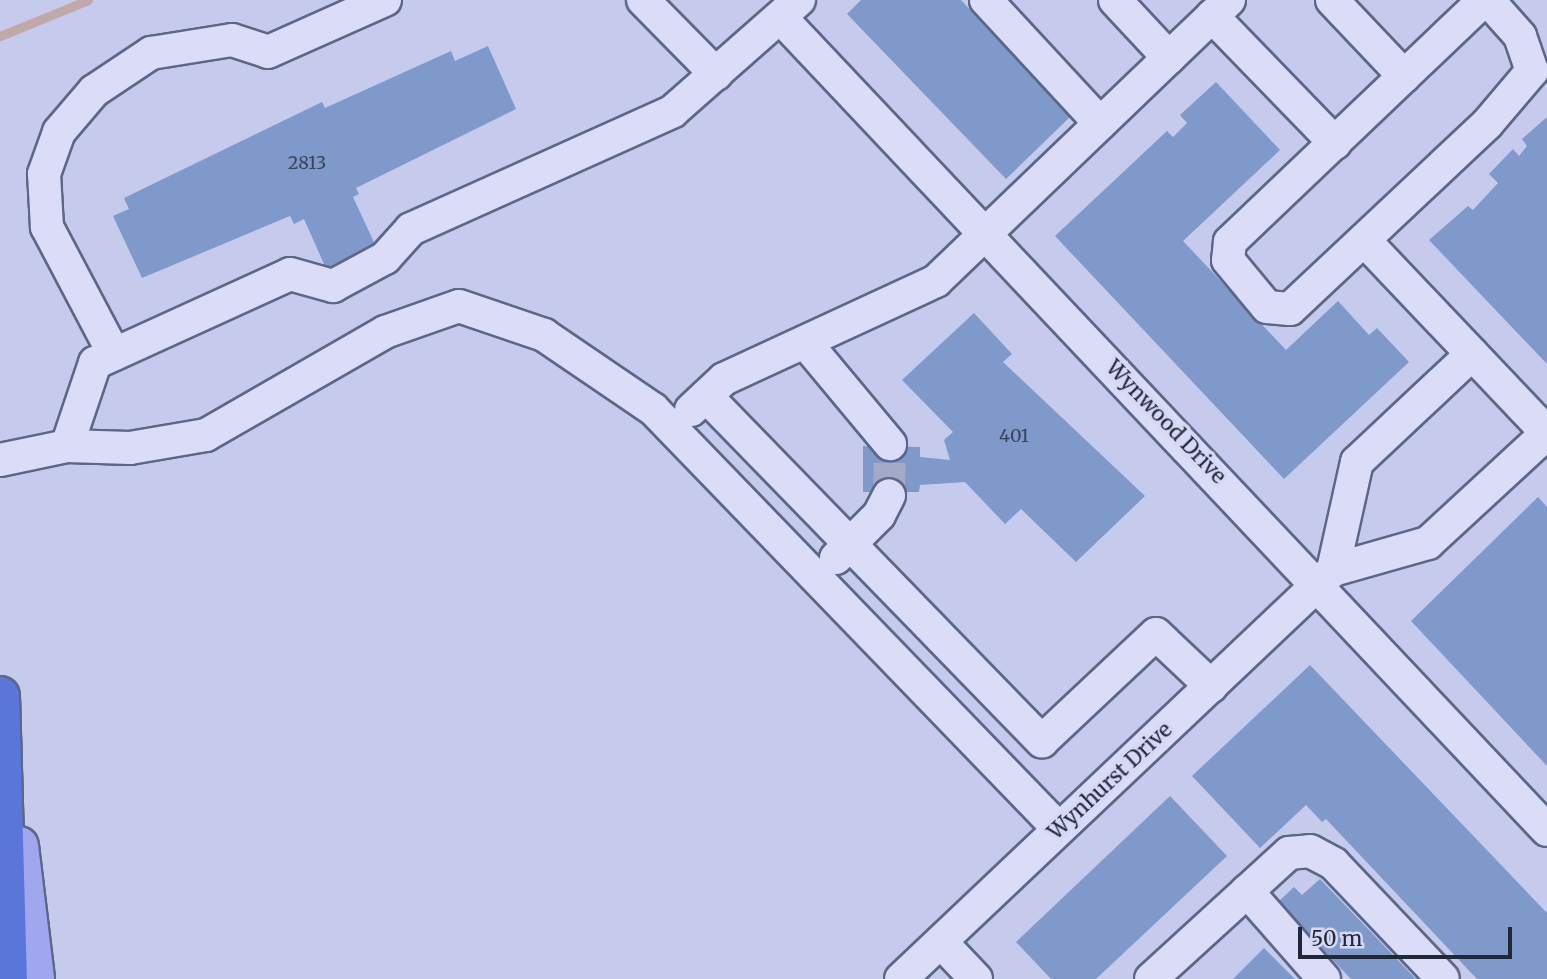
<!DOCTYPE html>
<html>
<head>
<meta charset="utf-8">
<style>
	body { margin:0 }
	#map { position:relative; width:1547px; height:979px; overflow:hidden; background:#c6caed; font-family:Merriweather,serif }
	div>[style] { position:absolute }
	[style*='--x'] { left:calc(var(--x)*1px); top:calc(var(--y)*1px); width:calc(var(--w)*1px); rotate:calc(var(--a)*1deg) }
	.stream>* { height:9px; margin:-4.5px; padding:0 4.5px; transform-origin:4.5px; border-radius:4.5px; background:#c1a8aa }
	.building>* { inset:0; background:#7e99ca }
	.minor-tunnel>* { height:32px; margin-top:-16px; transform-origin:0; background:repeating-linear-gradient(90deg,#a5a9c9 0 32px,transparent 0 48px) }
	.roads { filter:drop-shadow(2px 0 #5c6788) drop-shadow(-2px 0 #5c6788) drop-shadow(0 2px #5c6788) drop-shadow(0 -2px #5c6788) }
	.minor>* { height:32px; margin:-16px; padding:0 16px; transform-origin:16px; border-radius:16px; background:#dadcf8 }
	.major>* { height:38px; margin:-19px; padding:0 19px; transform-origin:19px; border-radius:19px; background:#a0a7ef }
	.highway>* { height:38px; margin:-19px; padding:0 19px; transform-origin:19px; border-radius:19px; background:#5b76d9 }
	span { translate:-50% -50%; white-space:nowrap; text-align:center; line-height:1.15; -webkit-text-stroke:7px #d6d8f5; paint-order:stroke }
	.number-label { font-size:18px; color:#38445d }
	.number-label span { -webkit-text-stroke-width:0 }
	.street-label { font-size:21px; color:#202739 }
	.scale { position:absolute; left:1298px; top:927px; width:214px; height:32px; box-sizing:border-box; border:4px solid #202739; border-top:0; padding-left:9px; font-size:21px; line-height:24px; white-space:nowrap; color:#202739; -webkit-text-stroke:5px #d6d8f5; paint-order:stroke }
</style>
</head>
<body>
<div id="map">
	<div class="stream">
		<i style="--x:0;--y:36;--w:95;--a:-22.2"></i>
	</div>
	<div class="building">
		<i style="clip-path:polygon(861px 0,961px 0,1070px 117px,1006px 179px,847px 14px)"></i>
		<i style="clip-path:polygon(488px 46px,516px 109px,356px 188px,359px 194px,353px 197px,378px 251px,328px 273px,304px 219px,294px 224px,290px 216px,142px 278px,113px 216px,129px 209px,124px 198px,322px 102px,325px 108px,451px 51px,455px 61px)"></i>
		<i style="clip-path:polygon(1216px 82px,1280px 150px,1183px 241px,1286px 350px,1338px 301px,1369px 335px,1377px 328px,1409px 362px,1284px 479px,1055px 236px,1167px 131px,1173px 137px,1187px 123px,1180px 115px)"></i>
		<i style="clip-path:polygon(1547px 117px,1547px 364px,1429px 240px,1468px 206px,1473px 210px,1498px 183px,1489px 174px,1513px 149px,1519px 156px,1527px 146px,1522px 139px)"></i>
		<i style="clip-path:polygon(974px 313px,1012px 354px,1003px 362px,1145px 496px,1076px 562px,1021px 509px,1005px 524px,965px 482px,920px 485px,919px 492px,863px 492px,863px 446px,920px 447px,920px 457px,950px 460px,944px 440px,953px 432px,902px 380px)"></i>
		<i style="clip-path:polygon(1538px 497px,1547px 507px,1547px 766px,1411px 621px)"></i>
		<i style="clip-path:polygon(1310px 665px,1547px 913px,1547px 979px,1477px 979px,1326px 819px,1322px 822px,1306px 805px,1260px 848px,1192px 776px)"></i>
		<i style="clip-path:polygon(1170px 796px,1227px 856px,1096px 979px,1051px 979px,1016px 942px)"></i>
		<i style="clip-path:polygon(1320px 879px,1416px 979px,1351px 979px,1278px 902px,1294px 887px,1302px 895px)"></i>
		<i style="clip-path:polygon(1264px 948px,1295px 979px,1233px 979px)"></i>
	</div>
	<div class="minor-tunnel">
		<i style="--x:889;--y:495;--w:51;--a:-88.9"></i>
	</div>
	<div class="roads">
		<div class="minor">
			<i style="--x:643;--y:0;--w:104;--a:45.4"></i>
			<i style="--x:986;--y:0;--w:168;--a:47.2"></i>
			<i style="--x:1115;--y:0;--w:79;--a:47"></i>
			<i style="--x:1332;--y:0;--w:105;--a:46.5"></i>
			<i style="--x:1484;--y:0;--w:351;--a:136.4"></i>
			<i style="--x:1230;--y:242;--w:18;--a:96"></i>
			<i style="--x:1228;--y:260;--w:61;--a:50.3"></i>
			<i style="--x:1267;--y:307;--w:23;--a:5"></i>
			<i style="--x:1290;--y:309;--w:270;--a:-43.2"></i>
			<i style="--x:1487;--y:124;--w:70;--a:-49.7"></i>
			<i style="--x:1532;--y:71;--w:37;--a:-109"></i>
			<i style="--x:1520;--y:36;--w:48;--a:-131.6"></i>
			<i style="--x:1212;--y:16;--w:177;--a:45.9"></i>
			<i style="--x:781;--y:18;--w:1116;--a:46.67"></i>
			<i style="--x:1364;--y:240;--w:266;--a:46.5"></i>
			<i style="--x:805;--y:342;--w:133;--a:50.2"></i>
			<i style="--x:114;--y:354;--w:144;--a:-117.8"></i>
			<i style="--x:47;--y:227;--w:53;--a:-93.2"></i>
			<i style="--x:44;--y:174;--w:45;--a:-70.3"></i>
			<i style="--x:59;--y:132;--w:54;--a:-49.5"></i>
			<i style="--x:94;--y:91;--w:69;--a:-33.7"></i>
			<i style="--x:151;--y:53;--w:82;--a:-9.1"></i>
			<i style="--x:232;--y:40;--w:38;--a:18"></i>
			<i style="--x:268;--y:52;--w:128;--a:-24"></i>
			<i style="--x:706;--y:396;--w:482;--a:45.8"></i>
			<i style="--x:1042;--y:741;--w:156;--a:-43.2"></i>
			<i style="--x:1156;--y:634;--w:76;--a:43.4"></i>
			<i style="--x:691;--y:410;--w:45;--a:-43.2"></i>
			<i style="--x:724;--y:379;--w:234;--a:-24.8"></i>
			<i style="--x:936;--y:281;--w:406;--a:-43.8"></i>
			<i style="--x:67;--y:446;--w:63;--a:1.8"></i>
			<i style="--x:130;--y:448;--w:77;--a:-9.7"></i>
			<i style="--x:206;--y:435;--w:207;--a:-29.9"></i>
			<i style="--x:385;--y:332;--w:78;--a:-19.4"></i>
			<i style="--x:459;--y:306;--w:90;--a:18.8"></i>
			<i style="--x:544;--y:335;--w:132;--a:34.2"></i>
			<i style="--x:653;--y:409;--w:584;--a:45.97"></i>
			<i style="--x:0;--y:460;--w:68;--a:-11.8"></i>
			<i style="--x:67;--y:446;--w:88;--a:-71.4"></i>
			<i style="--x:95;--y:363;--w:214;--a:-24.5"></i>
			<i style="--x:290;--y:274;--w:45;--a:15.6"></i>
			<i style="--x:333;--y:286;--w:59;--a:-28.3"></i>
			<i style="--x:385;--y:258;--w:39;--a:-48"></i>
			<i style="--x:411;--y:229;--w:287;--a:-24.2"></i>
			<i style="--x:673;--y:111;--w:168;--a:-41.4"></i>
			<i style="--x:836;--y:558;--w:61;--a:-45"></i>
			<i style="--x:879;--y:515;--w:22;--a:-63"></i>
			<i style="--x:1333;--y:570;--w:111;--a:-77.5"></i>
			<i style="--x:1357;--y:462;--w:158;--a:-43.2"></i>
			<i style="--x:1247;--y:891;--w:117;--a:48.8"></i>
			<i style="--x:941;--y:942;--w:51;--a:46.6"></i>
			<i style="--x:901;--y:979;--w:595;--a:-43.43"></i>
			<i style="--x:1333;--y:570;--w:99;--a:-15.9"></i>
			<i style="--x:1428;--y:543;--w:162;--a:-42.7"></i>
			<i style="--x:1151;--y:979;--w:187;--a:-42.4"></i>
			<i style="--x:1289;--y:853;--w:21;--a:-5"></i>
			<i style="--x:1310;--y:851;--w:27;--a:28"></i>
			<i style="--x:1334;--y:864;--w:158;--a:46.5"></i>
		</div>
		<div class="major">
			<i style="--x:19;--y:846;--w:134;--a:83.1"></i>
		</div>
		<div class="highway">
			<i style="--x:0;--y:696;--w:283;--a:88.4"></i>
		</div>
	</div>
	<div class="number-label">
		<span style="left:307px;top:163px">2813</span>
		<span style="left:1014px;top:436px">401</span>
	</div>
	<div class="street-label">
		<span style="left:1166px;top:422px;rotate:46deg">Wynwood Drive</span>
		<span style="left:1110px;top:781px;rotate:-43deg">Wynhurst Drive</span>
	</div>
	<div class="scale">50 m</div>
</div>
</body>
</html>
